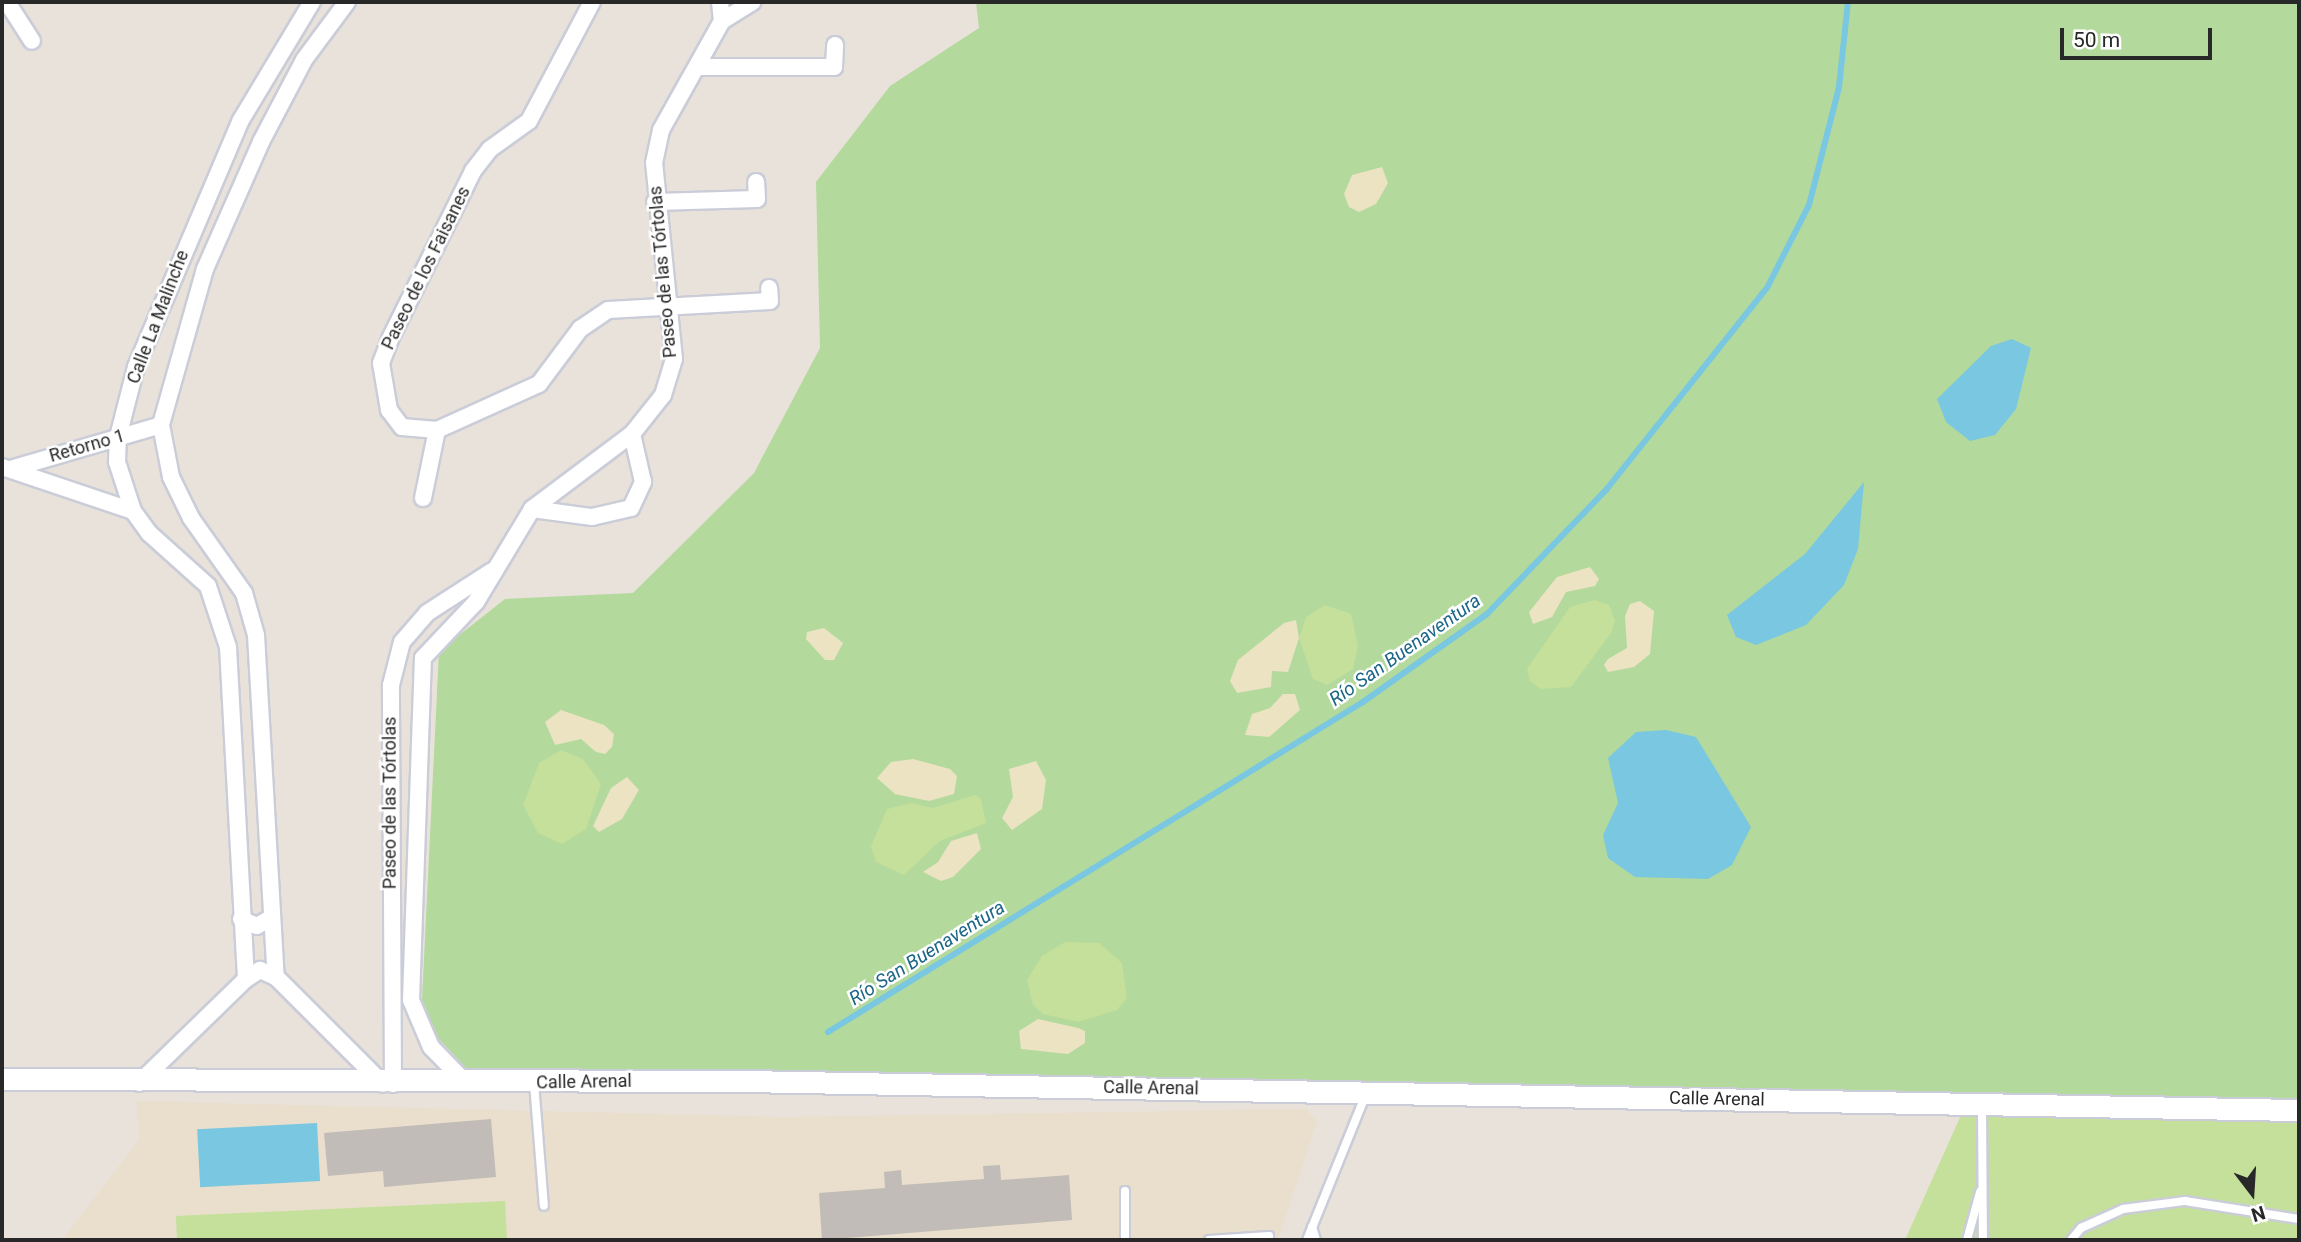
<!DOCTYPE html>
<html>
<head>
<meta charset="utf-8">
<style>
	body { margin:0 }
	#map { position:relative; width:2301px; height:1242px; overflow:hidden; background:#e9e2db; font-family:Roboto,sans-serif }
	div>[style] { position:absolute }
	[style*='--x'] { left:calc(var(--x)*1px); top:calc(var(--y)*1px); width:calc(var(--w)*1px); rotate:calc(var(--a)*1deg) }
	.education>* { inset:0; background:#e9dfcc }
	.green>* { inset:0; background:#b3d99d }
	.sand>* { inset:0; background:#ebe3c1 }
	.pitch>* { inset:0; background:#c4e09a }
	.water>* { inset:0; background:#79c7e0; transform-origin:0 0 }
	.stream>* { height:6px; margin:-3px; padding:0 3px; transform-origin:3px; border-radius:3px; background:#79c7e0 }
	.building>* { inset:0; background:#c1bcb8 }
	.roads { filter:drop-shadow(2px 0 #cacdd8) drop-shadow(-2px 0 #cacdd8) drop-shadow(0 2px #cacdd8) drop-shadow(0 -2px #cacdd8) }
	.service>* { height:8px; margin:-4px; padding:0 4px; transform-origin:4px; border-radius:4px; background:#fff }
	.minor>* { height:16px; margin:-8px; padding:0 8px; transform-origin:8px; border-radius:8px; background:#fff }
	.tertiary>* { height:21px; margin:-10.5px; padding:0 10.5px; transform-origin:10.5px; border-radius:10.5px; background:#fff }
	span { translate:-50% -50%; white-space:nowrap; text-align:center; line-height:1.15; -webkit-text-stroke:5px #fff; paint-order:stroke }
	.street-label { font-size:18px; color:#282828 }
	.water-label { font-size:19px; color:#1c6688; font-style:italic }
	.frame { position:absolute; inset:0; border:4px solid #282828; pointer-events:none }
	.north { position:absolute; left:2217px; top:1158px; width:70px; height:70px; -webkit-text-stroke:5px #fff; paint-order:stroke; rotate:163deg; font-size:19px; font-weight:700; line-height:28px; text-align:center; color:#282828 }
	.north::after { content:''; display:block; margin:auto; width:24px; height:32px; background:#282828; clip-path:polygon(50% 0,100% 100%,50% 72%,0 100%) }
	.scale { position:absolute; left:2060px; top:28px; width:152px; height:32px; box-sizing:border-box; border:4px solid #282828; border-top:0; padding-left:9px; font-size:21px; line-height:24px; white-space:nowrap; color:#282828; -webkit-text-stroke:5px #fff; paint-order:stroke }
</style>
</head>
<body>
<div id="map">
	<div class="education">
		<i style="clip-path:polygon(137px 1101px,783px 1117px,1306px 1109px,1317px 1121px,1278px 1240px,62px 1240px,139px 1140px)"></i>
	</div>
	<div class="green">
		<i style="clip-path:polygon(976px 2px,2299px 2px,2299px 1100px,469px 1071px,421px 1020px,439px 651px,505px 599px,633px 593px,754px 473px,820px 348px,816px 182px,890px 86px,979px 28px)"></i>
	</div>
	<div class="sand">
		<i style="clip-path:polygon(1382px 167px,1388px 183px,1376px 204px,1359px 212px,1349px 207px,1344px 194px,1352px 175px)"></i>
		<i style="clip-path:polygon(1590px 567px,1599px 579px,1595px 586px,1566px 592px,1552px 617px,1533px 624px,1529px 612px,1557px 577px)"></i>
		<i style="clip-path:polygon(1640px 601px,1654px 611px,1650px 654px,1634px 667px,1608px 672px,1604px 665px,1608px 659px,1627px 648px,1625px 616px,1630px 604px)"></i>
		<i style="clip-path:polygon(1296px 620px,1299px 638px,1288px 672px,1272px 671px,1271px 687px,1237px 693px,1230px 681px,1238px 660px,1284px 623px)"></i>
		<i style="clip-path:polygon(824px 628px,843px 643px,834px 660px,825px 660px,806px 639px,807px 632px)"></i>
		<i style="clip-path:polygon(1283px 694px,1295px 694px,1300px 710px,1269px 737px,1245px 735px,1252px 714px,1270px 708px)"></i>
		<i style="clip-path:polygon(561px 710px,604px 725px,614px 734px,612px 747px,605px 754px,596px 752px,581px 739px,555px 745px,545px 722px)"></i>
		<i style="clip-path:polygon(913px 759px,950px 769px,957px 776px,954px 794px,929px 801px,895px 794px,877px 778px,891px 762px)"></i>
		<i style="clip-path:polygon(1036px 761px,1046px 780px,1042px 809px,1012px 830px,1002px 818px,1013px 797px,1009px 769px)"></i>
		<i style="clip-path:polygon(627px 777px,639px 790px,622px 819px,599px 832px,593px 826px,611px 788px)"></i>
		<i style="clip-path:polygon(977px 833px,981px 849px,953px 877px,941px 881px,923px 872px,938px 862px,951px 841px)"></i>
		<i style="clip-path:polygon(1038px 1019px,1078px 1028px,1085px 1031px,1085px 1043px,1068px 1054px,1021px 1049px,1019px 1031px)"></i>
	</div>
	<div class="pitch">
		<i style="clip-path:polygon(1595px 600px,1609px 605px,1615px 621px,1611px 633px,1571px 687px,1541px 689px,1530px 681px,1527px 669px,1570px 607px)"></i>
		<i style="clip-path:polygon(1325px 605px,1351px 614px,1358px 646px,1353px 669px,1327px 685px,1313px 679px,1299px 638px,1306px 617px)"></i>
		<i style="clip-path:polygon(561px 750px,583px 759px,601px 784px,586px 829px,562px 844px,538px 833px,523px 805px,539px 763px)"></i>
		<i style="clip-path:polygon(975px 795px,981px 799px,986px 823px,940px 841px,904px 875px,876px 862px,871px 846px,887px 809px,911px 803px,933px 808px)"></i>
		<i style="clip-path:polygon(1065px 942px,1099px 943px,1122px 963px,1127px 998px,1117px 1010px,1078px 1022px,1043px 1014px,1033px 1005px,1027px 980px,1042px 956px)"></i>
		<i style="clip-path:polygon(1966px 1104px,2299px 1114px,2299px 1240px,1905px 1240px)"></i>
		<i style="clip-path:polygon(505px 1201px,507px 1240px,177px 1240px,176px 1216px)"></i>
	</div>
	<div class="water">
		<i style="clip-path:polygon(2012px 339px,2031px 348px,2016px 409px,1995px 435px,1970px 441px,1946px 422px,1937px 399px,1991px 346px)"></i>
		<i style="clip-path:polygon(1864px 482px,1858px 549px,1844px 585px,1806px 625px,1756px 645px,1736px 637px,1727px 615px,1805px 554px)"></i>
		<i style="clip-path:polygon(1666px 730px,1696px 737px,1751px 827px,1732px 865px,1708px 879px,1635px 877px,1608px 858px,1603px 835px,1618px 803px,1608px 758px,1636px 732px)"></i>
		<i style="left:317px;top:1123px;width:58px;height:120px;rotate:87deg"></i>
	</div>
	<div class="stream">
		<i style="--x:828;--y:1032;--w:629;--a:-31.67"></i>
		<i style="--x:1363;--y:702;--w:152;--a:-35.4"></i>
		<i style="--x:1487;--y:614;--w:172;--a:-46.2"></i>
		<i style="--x:1606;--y:490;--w:260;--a:-51.5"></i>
		<i style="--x:1768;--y:286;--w:91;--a:-63.2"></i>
		<i style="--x:1809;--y:205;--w:122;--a:-75.7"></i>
		<i style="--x:1839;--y:87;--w:85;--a:-84"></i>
	</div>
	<div class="building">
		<i style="clip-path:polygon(491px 1119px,496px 1177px,384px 1187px,383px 1171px,328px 1176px,324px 1133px)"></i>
		<i style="clip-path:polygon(1000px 1165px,1001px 1180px,1069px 1175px,1072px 1220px,822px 1240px,819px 1193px,885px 1188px,884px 1172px,901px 1170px,902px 1185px,984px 1179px,983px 1166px)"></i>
	</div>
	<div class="roads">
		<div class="service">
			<i style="--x:534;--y:1083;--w:123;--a:85.4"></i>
			<i style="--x:1982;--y:1107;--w:133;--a:89.6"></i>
			<i style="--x:1125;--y:1191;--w:49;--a:90"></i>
			<i style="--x:1312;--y:1227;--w:14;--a:73"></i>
			<i style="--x:1209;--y:1240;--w:60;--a:-3.8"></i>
			<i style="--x:1269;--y:1236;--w:4;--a:104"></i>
			<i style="--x:1307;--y:1240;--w:157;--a:-68"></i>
			<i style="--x:1967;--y:1240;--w:50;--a:-74.8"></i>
			<i style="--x:2071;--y:1240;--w:16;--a:-50"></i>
			<i style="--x:2081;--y:1228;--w:46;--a:-24.3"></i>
			<i style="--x:2123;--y:1209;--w:63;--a:-7.4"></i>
			<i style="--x:2185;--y:1201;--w:115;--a:9"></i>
		</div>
		<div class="minor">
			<i style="--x:7;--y:2;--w:46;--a:57.3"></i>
			<i style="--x:347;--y:2;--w:72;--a:126.6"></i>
			<i style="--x:304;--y:60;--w:93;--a:117.7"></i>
			<i style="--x:261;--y:142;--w:139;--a:113.8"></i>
			<i style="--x:205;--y:269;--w:162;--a:105.8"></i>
			<i style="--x:161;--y:425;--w:53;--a:79.1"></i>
			<i style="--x:171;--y:477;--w:46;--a:64"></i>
			<i style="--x:191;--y:518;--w:92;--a:54.8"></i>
			<i style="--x:244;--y:593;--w:44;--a:74.1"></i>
			<i style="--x:256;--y:635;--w:343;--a:86.7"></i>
			<i style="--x:276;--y:977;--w:151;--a:45"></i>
			<i style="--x:592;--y:2;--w:135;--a:117.9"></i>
			<i style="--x:529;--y:121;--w:48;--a:144.3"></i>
			<i style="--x:490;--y:149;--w:28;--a:128"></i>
			<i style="--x:473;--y:171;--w:185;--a:116.3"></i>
			<i style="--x:391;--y:337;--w:28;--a:111"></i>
			<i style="--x:381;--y:363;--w:48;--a:80.3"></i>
			<i style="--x:389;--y:410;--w:21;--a:53"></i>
			<i style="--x:402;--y:427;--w:35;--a:5"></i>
			<i style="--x:437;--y:430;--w:112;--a:-24.3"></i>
			<i style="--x:539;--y:384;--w:69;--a:-53.3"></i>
			<i style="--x:580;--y:329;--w:34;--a:-34"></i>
			<i style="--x:608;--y:310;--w:162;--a:-3.2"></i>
			<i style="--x:770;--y:301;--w:13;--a:-94"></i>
			<i style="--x:722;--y:21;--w:36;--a:-32"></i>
			<i style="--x:698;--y:67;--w:136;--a:0"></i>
			<i style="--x:834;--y:67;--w:22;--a:-87"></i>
			<i style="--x:655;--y:202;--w:102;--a:-1.7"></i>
			<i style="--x:757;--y:199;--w:17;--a:-93"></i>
			<i style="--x:2;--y:467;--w:138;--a:18.6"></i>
			<i style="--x:14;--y:468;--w:153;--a:-16.3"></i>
			<i style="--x:423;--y:498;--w:69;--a:-78.4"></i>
			<i style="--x:532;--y:509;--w:61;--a:7.6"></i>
			<i style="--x:592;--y:517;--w:40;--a:-13"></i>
			<i style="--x:631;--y:508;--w:29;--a:-65"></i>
			<i style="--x:643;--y:482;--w:49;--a:-102.9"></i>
			<i style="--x:241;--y:919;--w:17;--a:24"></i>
			<i style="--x:257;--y:926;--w:17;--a:-31"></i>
			<i style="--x:246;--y:979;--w:17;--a:-33"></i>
			<i style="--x:260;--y:970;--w:17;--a:24"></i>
			<i style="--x:139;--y:1083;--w:149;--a:-44.2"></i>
			<i style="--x:246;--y:979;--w:332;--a:-93.1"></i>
			<i style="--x:228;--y:647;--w:64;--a:-108.2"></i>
			<i style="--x:208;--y:586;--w:79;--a:-138.1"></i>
			<i style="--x:149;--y:533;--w:27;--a:-126"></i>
			<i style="--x:133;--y:511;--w:52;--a:-108.1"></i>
			<i style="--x:117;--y:462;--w:25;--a:-88"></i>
			<i style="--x:118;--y:437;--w:72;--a:-75.6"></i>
			<i style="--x:136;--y:367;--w:268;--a:-67"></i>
			<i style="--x:241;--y:120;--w:138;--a:-59"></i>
			<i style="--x:466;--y:1083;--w:50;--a:-134.2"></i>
			<i style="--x:431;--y:1047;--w:51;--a:-113.1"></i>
			<i style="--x:411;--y:1000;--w:342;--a:-88"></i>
			<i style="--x:423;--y:658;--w:77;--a:-46.6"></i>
			<i style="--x:476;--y:602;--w:109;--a:-58.9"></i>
			<i style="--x:532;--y:509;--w:125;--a:-36.9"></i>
			<i style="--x:632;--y:434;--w:50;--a:-51.5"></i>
			<i style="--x:663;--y:395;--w:38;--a:-73"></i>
			<i style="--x:674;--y:359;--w:197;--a:-95.8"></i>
			<i style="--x:654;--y:163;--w:34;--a:-78"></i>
			<i style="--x:661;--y:130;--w:125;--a:-60.8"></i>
			<i style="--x:722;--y:21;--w:19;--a:-96"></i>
			<i style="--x:393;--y:1084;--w:399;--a:-90.3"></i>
			<i style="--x:391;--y:685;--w:44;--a:-75.7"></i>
			<i style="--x:402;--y:642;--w:38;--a:-49"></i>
			<i style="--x:427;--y:613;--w:77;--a:-32.9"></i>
		</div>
		<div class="tertiary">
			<i style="--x:2;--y:1079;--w:742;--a:0.15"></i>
			<i style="--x:744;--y:1081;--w:1555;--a:1.07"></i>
		</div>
	</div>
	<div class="street-label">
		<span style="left:426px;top:268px;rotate:-64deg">Paseo de los Faisanes</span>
		<span style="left:663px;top:272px;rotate:-95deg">Paseo de las Tórtolas</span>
		<span style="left:158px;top:317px;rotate:-69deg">Calle La Malinche</span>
		<span style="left:87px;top:446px;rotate:-16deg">Retorno 1</span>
		<span style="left:390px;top:803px;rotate:-90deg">Paseo de las Tórtolas</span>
		<span style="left:584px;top:1082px;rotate:-1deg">Calle Arenal</span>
		<span style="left:1151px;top:1088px;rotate:1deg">Calle Arenal</span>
		<span style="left:1717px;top:1099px;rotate:1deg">Calle Arenal</span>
	</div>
	<div class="water-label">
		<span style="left:1405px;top:650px;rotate:-35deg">Río San Buenaventura</span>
		<span style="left:927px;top:953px;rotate:-32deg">Río San Buenaventura</span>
	</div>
	<div class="frame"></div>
	<div class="north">N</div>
	<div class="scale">50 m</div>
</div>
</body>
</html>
